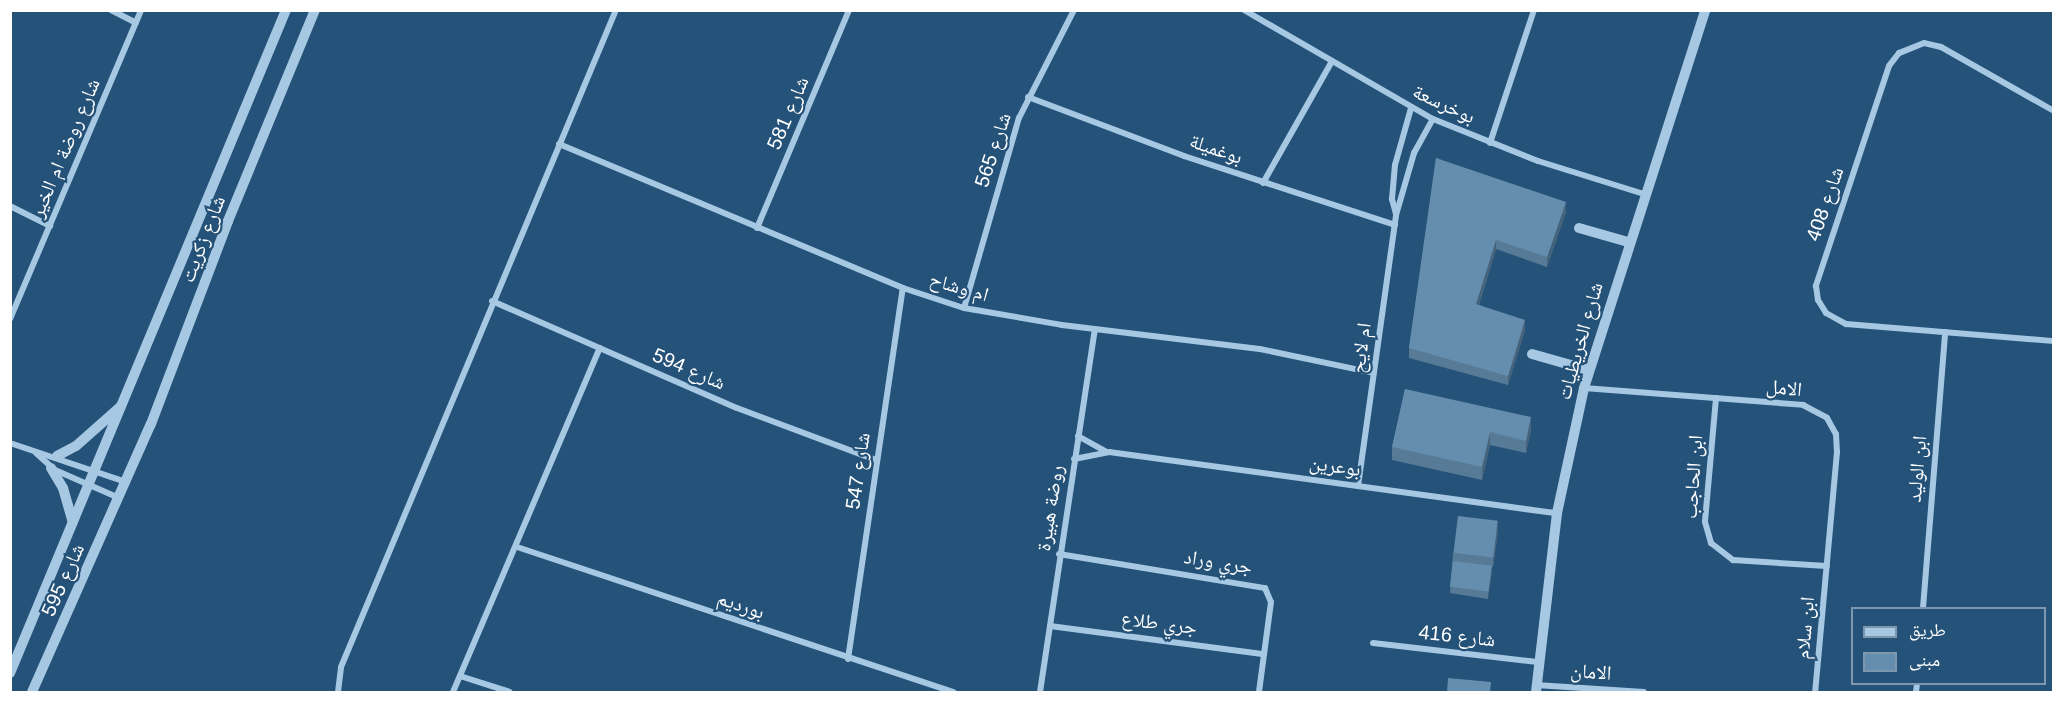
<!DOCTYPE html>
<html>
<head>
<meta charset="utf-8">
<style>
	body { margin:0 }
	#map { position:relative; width:2064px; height:703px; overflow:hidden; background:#255278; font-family:Helvetica,"Noto Naskh Arabic",sans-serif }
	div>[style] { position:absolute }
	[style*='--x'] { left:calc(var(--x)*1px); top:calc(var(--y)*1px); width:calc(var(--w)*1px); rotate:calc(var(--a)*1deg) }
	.minor>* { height:6px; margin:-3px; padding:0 3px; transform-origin:3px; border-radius:3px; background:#a7c8e3 }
	.tertiary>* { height:10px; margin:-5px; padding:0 5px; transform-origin:5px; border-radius:5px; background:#a7c8e3 }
	.wall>* { inset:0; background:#577a96 }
	.shaded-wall>* { inset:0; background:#47637a }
	.building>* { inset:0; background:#658eae; transform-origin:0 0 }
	span { translate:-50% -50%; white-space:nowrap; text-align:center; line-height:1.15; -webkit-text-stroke:4.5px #255278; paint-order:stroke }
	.street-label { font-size:20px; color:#fff }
	.frame { position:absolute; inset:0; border:12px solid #fff; pointer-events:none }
	.legend { position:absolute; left:1851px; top:607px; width:195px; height:78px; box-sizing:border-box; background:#255278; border:2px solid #7c97ae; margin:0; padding:8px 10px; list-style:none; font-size:18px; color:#fff }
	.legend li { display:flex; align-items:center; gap:12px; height:30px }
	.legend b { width:30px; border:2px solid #7c97ae }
</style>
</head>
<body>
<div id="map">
	<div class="minor">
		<i style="--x:111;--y:10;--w:28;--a:27"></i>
		<i style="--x:1244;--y:10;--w:218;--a:30"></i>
		<i style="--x:1433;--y:119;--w:113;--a:21.8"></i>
		<i style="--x:1538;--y:161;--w:111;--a:17.3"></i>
		<i style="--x:1028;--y:97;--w:167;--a:20.7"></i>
		<i style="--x:1184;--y:156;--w:222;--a:18.1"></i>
		<i style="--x:2054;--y:111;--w:130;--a:-150.5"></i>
		<i style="--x:1941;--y:47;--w:17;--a:-167"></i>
		<i style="--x:1924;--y:43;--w:27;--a:158"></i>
		<i style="--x:1899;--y:53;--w:16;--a:128"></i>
		<i style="--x:1889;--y:66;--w:232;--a:108.4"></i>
		<i style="--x:1816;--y:286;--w:14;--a:82"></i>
		<i style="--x:1818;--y:300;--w:15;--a:58"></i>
		<i style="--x:1826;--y:313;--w:23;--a:29"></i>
		<i style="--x:1846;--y:324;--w:209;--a:4.7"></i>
		<i style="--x:1490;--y:143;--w:140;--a:-71.7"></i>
		<i style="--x:559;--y:144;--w:373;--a:22.7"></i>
		<i style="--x:903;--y:288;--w:64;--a:18.2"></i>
		<i style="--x:964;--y:308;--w:99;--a:9.8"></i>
		<i style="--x:1062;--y:325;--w:199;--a:6.9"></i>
		<i style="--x:1260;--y:349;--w:116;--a:11.9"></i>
		<i style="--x:1263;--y:183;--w:140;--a:-60.5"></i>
		<i style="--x:10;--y:206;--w:45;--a:26.6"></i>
		<i style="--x:1396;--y:214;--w:16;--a:-105"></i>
		<i style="--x:1392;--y:199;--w:34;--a:-85"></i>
		<i style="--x:1395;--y:165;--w:59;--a:-74.3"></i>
		<i style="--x:757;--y:228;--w:237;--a:-67.1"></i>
		<i style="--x:492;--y:301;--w:267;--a:23.6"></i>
		<i style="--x:737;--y:408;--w:148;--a:20.5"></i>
		<i style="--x:964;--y:308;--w:198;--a:-73.9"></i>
		<i style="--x:1019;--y:118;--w:121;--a:-63"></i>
		<i style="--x:10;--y:319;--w:336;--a:-67"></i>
		<i style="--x:1584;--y:388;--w:220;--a:4.4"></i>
		<i style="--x:1803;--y:405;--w:27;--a:28"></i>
		<i style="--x:1827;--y:418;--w:18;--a:61"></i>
		<i style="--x:1836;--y:434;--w:18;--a:87"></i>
		<i style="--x:1837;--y:452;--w:241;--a:95.2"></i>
		<i style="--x:1716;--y:398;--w:124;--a:95.1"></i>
		<i style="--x:1705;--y:522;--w:22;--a:74"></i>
		<i style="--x:1711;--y:543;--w:28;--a:38"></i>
		<i style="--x:1733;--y:560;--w:94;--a:3.7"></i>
		<i style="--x:1078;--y:436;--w:31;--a:29"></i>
		<i style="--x:10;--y:443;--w:122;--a:18.6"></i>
		<i style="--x:36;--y:453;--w:25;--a:42"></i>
		<i style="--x:55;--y:470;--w:70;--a:23.6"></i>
		<i style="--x:1074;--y:459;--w:36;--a:-11"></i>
		<i style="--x:1109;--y:452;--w:452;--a:7.8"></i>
		<i style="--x:1358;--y:486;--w:274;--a:-82"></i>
		<i style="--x:1396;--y:215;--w:65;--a:-73.8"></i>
		<i style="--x:1414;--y:153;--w:39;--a:-61"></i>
		<i style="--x:517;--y:547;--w:460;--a:18.4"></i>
		<i style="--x:1059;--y:554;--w:209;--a:9.4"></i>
		<i style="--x:1265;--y:588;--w:15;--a:67"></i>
		<i style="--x:1271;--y:602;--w:91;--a:97.6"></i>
		<i style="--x:1923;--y:608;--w:277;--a:-85.4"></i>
		<i style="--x:1050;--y:626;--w:216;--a:7.5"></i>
		<i style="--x:1373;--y:643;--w:166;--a:6.6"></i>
		<i style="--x:848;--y:659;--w:375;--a:-81.6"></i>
		<i style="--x:460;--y:676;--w:52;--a:17.7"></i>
		<i style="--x:1536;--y:685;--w:108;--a:3.7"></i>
		<i style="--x:338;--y:692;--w:25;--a:-83"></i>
		<i style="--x:341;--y:667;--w:712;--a:-67.29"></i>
		<i style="--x:453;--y:692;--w:374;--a:-66.9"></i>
		<i style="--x:1040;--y:692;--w:367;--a:-81.4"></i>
		<i style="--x:1916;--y:692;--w:8;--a:-83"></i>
	</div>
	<div class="tertiary">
		<i style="--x:1579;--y:228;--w:51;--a:15.9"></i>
		<i style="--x:1532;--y:354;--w:58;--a:15.9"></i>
		<i style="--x:57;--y:456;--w:21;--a:-28"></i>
		<i style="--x:76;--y:446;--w:60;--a:-41.6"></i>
		<i style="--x:51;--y:468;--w:23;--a:59"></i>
		<i style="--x:63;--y:488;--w:35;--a:74"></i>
		<i style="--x:10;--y:673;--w:718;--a:-67.4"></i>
		<i style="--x:32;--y:692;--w:293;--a:-66.1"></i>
		<i style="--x:151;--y:424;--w:217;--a:-69.2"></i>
		<i style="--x:228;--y:221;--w:228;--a:-67.6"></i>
		<i style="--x:1536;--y:692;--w:180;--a:-83.3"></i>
		<i style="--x:1557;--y:513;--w:128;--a:-77.8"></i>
		<i style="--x:1584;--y:388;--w:397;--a:-72.2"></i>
	</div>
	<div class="wall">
		<i style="clip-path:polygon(1436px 158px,1566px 212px,1547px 267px,1496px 249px,1479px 305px,1525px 330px,1508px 385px,1409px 358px,1409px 348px)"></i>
		<i style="clip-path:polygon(1405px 389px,1531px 430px,1526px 453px,1490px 445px,1482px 480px,1392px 460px,1392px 447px)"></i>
		<i style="clip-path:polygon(1498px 531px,1493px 567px,1492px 567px,1488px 599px,1450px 593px,1453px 553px)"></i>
	</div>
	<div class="shaded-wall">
		<i style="clip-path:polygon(1566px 202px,1566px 212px,1547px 267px,1547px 257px)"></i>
		<i style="clip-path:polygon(1496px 240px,1496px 249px,1476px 314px,1476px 304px)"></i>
		<i style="clip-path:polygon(1525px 320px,1525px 330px,1508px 385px,1508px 376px)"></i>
		<i style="clip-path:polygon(1531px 417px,1531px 430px,1526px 453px,1526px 441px)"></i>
		<i style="clip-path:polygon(1490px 432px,1490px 445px,1482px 480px,1482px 467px)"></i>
		<i style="clip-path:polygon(1498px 521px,1498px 531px,1493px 567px,1493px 557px)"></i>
		<i style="clip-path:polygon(1492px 566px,1492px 573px,1488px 599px,1488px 592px)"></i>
	</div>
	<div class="building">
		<i style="clip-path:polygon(1436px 158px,1566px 202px,1547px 257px,1496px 240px,1476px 304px,1525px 320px,1508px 376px,1409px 348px)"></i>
		<i style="clip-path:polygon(1405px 389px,1531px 417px,1526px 441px,1490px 432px,1482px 467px,1392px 447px)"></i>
		<i style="left:1458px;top:516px;width:40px;height:37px;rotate:7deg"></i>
		<i style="left:1453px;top:561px;width:39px;height:26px;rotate:7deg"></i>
		<i style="clip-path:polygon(1448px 678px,1491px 682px,1490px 693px,1447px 693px)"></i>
	</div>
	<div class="street-label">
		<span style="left:1444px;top:104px;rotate:25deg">بوخرسعة</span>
		<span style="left:788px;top:113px;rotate:-67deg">شارع 581</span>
		<span style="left:65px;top:148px;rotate:-67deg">شارع روضة ام الخير</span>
		<span style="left:1216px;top:149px;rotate:19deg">بوغميلة</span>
		<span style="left:993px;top:150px;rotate:-72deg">شارع 565</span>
		<span style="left:1825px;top:204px;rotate:-71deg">شارع 408</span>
		<span style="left:203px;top:239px;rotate:-69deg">شارع زكريت</span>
		<span style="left:959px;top:287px;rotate:16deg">ام وشاح</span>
		<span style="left:1580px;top:341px;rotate:-74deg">شارع الخريطيات</span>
		<span style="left:1361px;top:348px;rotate:-82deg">ام لايح</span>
		<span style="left:689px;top:369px;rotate:23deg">شارع 594</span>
		<span style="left:1784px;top:388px;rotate:6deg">الامل</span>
		<span style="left:1335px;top:466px;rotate:8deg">بوعرين</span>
		<span style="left:1917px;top:469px;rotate:-85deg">ابن الوليد</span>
		<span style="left:858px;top:471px;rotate:-82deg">شارع 547</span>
		<span style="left:1693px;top:477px;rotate:-86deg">ابن الحاجب</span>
		<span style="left:1050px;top:508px;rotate:-81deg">روضة هبيرة</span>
		<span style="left:1218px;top:562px;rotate:9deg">جري وراد</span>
		<span style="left:63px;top:580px;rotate:-66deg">شارع 595</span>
		<span style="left:741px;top:605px;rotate:19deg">بورديم</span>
		<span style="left:1159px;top:623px;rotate:7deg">جري طلاع</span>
		<span style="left:1805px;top:628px;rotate:-85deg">ابن سلام</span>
		<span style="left:1457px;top:636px;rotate:6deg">شارع 416</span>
		<span style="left:1591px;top:672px;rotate:4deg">الامان</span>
	</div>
	<div class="frame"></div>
	<ul class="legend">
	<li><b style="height:8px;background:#a7c8e3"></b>طريق</li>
	<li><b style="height:16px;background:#658eae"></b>مبنى</li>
	</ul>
</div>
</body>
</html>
